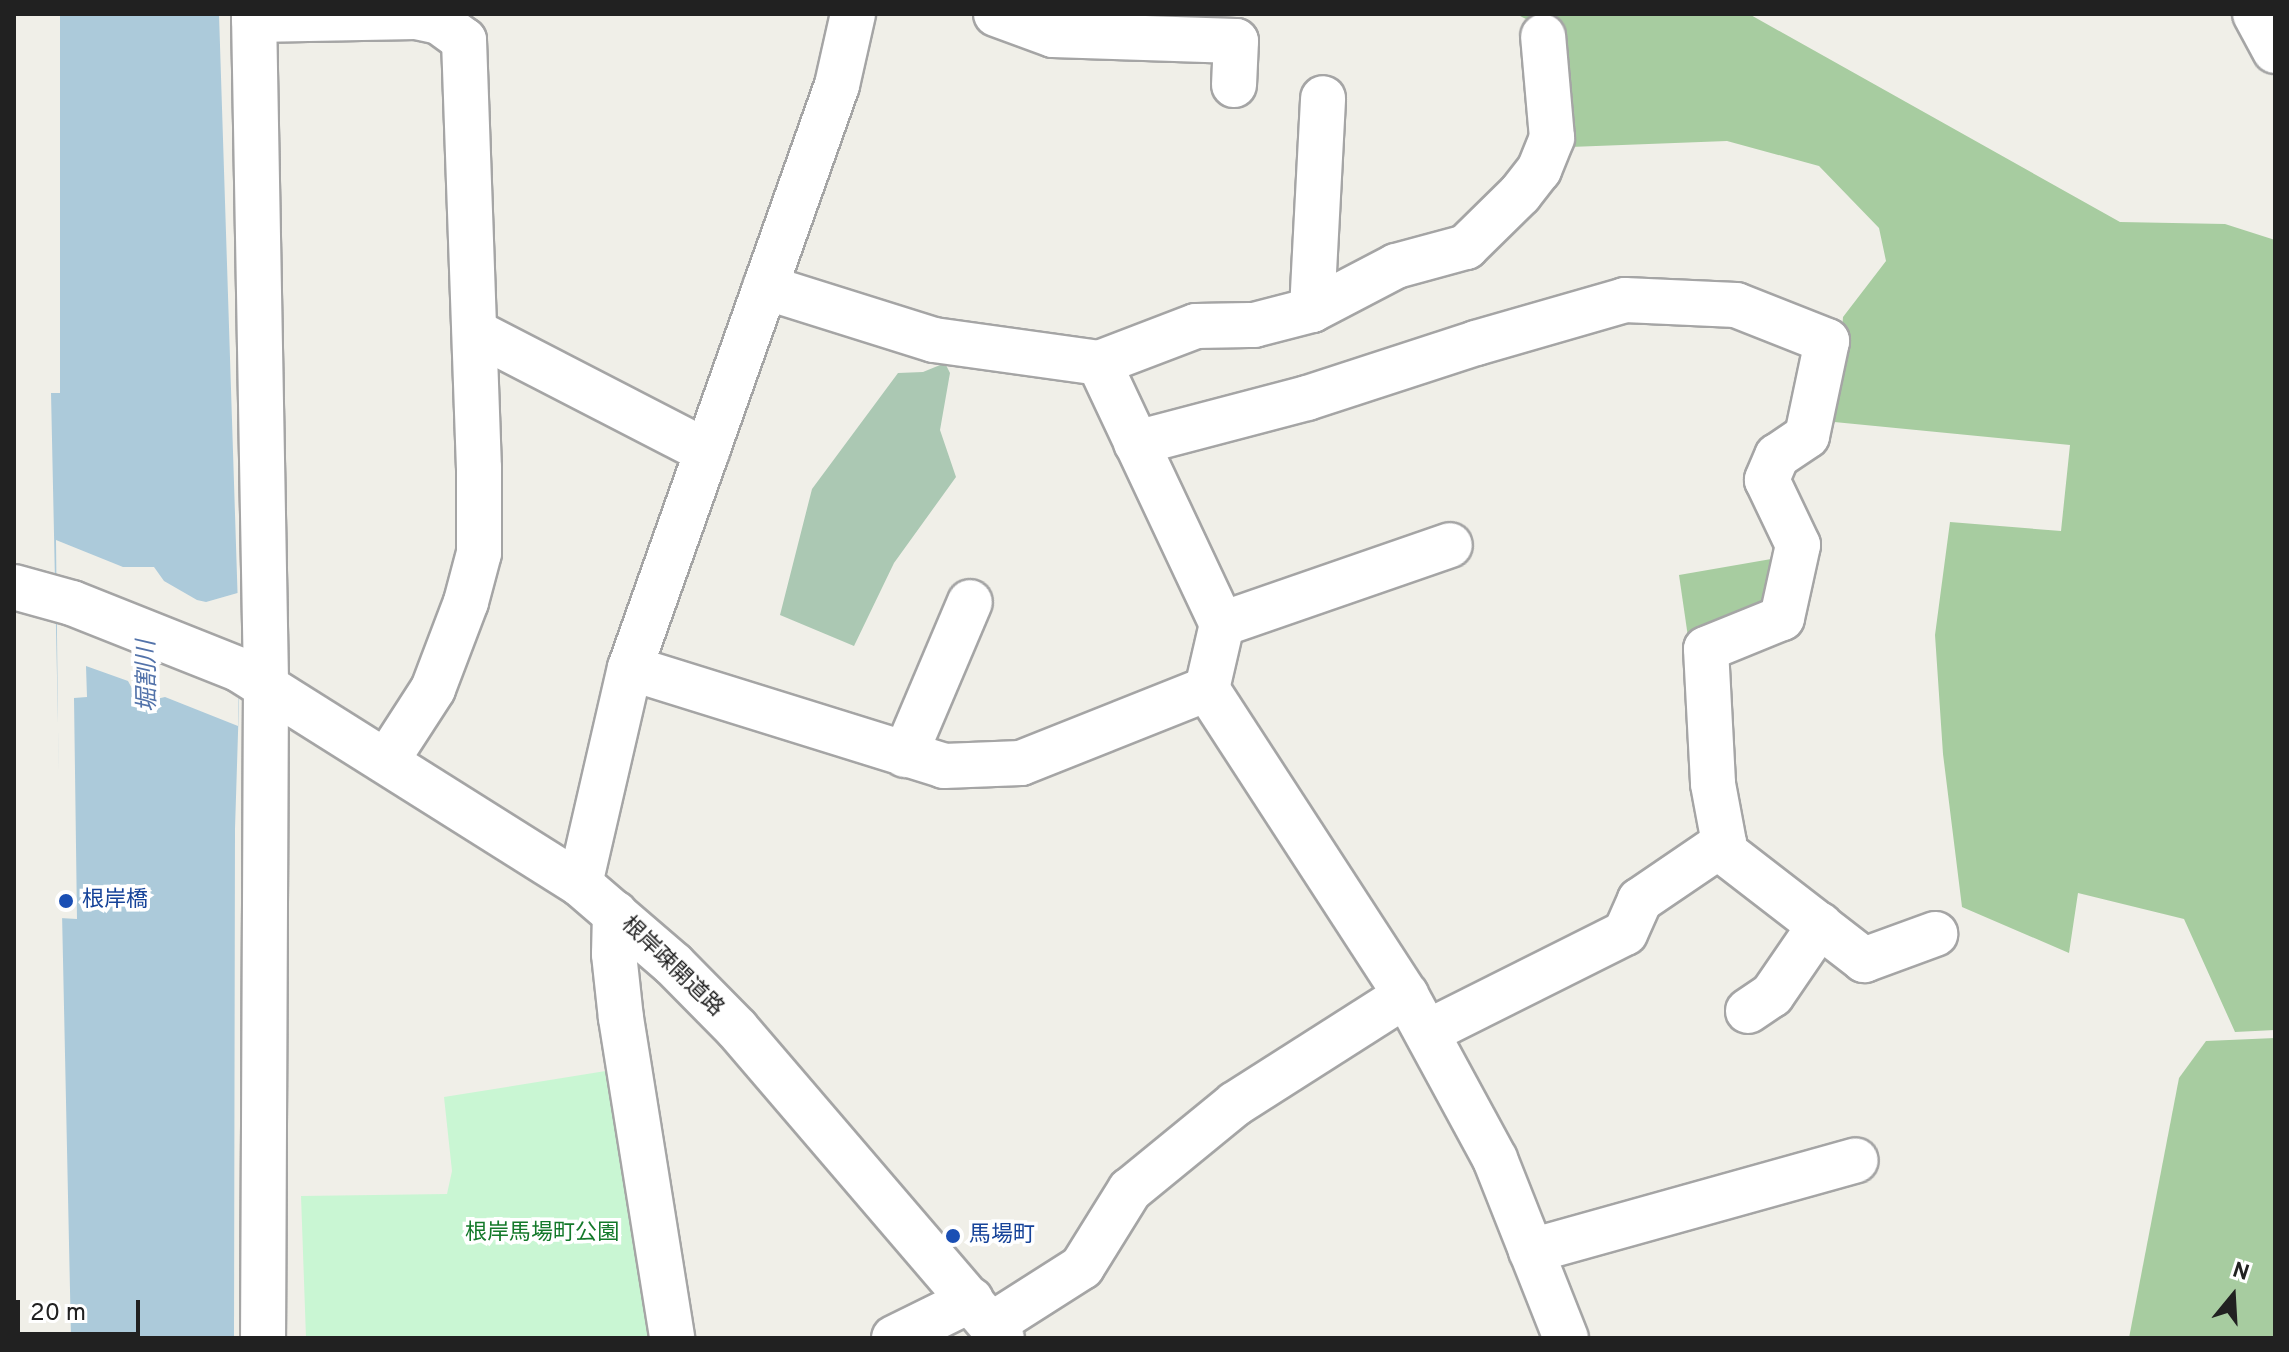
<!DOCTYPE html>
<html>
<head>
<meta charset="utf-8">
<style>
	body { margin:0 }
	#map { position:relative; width:2289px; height:1352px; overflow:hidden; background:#f0efe8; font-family:Overpass,"Noto Sans JP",sans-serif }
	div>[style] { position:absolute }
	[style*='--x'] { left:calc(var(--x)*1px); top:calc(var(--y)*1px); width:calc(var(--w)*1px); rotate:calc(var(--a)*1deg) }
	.forest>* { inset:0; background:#a7cca0 }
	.cemetery>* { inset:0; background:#abc8b3 }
	.park>* { inset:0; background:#c9f6d3 }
	.water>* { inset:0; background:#accada }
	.pier>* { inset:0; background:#f0efe8; transform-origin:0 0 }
	.roads { filter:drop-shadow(2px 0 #a5a5a5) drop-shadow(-2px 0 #a5a5a5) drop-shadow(0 2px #a5a5a5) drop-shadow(0 -2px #a5a5a5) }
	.minor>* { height:44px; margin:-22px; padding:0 22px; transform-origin:22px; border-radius:22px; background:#fff }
	.dots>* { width:22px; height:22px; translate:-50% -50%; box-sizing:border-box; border:4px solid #fff; border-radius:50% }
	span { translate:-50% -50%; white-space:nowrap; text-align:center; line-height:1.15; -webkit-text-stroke:7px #fff; paint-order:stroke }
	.transit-label { font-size:22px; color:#164399 }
	.left { translate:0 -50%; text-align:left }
	.street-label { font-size:22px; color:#212121 }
	.park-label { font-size:22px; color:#14792a }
	.water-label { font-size:24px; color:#5373aa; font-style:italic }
	.frame { position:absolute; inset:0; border:16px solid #212121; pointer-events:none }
	.north { position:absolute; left:2193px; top:1256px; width:80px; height:80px; -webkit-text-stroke:6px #fff; paint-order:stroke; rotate:18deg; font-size:22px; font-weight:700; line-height:32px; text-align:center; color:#212121 }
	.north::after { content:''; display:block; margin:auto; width:28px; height:36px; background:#212121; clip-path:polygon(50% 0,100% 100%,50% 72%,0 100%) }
	.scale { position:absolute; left:16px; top:1300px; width:124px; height:36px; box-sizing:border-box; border:4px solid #212121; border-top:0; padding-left:10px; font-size:24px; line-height:28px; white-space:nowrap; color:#212121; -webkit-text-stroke:6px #fff; paint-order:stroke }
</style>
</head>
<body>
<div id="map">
	<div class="forest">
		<i style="clip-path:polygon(1516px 14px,1749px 14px,2120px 222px,2225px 224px,2275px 240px,2275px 1030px,2235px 1032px,2184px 919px,2078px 893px,2069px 953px,1962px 907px,1943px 754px,1935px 635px,1950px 522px,2061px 531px,2070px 445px,1824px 421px,1841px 343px,1843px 317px,1886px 261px,1879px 228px,1819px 166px,1727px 141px,1570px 147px,1534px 23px)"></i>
		<i style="clip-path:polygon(1777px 558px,1770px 611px,1688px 637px,1679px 575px)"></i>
		<i style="clip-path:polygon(2275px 1038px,2275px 1338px,2129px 1338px,2179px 1078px,2206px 1041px)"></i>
	</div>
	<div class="cemetery">
		<i style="clip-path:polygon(945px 363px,950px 373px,940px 430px,956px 477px,894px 563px,854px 646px,780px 615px,812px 489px,898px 373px,923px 372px)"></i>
	</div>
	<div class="park">
		<i style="clip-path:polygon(618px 1069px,664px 1338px,306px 1338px,301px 1196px,447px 1194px,452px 1171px,444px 1097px)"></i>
	</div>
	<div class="water">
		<i style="clip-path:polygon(43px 14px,219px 14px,240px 670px,235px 829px,234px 1338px,71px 1338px)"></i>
	</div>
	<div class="pier">
		<i style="left:43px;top:14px;width:17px;height:379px"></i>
		<i style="clip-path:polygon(56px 540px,123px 567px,154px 567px,164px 581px,197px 600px,206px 602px,241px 592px,238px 726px,165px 697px,152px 700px,144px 698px,135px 694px,128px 681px,86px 666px,87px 697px,74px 698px,77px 919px,60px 918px)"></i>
	</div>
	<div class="roads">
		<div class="minor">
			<i style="--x:254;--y:14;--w:670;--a:88.97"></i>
			<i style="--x:266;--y:684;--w:654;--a:90.26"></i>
			<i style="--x:996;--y:14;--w:61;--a:20.2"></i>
			<i style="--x:1053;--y:35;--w:183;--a:1.9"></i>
			<i style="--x:1236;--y:41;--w:44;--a:92.6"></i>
			<i style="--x:2255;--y:14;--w:42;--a:61.6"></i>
			<i style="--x:254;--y:20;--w:162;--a:-1.1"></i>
			<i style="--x:416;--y:17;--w:24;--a:12"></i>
			<i style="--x:439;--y:22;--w:31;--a:36"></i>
			<i style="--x:464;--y:40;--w:428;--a:88"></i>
			<i style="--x:479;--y:468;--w:85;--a:90"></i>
			<i style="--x:479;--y:553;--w:51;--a:104.9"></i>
			<i style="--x:466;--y:602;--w:93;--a:110.8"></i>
			<i style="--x:433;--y:689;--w:85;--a:122.9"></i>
			<i style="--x:765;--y:287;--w:177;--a:17.4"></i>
			<i style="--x:934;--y:340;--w:167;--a:7.9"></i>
			<i style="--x:1099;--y:363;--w:104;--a:-20.9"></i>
			<i style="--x:1196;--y:326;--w:58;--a:-1"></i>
			<i style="--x:1254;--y:325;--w:60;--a:-14.5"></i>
			<i style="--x:1312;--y:310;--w:95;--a:-27.6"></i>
			<i style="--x:1396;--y:266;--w:73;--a:-15.2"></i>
			<i style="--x:1466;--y:247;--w:76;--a:-44.5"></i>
			<i style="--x:1520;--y:194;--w:31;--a:-52"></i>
			<i style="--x:1539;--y:170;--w:35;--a:-68"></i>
			<i style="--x:1552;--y:138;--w:102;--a:-95"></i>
			<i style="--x:1312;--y:310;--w:212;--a:-87"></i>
			<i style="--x:475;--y:332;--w:261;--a:27.3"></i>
			<i style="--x:1099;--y:363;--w:289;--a:64.8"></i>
			<i style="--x:1222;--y:624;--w:67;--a:103"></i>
			<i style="--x:1207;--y:689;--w:365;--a:57"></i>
			<i style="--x:1406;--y:995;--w:187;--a:61.5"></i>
			<i style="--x:1495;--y:1159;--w:193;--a:68.4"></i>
			<i style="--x:1136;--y:443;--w:177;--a:-14.7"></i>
			<i style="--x:1307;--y:398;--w:178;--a:-18"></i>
			<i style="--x:1476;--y:343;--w:155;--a:-16.1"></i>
			<i style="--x:1625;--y:300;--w:111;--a:2.6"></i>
			<i style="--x:1736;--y:305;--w:98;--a:21.6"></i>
			<i style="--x:1827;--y:341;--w:97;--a:101.9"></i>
			<i style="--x:1807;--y:436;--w:36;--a:146"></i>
			<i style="--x:1777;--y:456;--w:26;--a:113"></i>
			<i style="--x:1767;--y:480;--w:72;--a:64.5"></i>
			<i style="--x:1798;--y:545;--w:75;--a:102.4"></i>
			<i style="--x:1782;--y:618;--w:82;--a:157.8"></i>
			<i style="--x:1706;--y:649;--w:135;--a:87"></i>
			<i style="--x:1713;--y:784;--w:60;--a:79.4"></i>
			<i style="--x:1724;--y:843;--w:102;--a:145.8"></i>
			<i style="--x:1640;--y:900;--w:36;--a:114"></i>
			<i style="--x:1625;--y:933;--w:221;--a:153.4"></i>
			<i style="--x:14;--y:587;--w:60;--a:15.4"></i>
			<i style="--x:72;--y:603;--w:181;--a:21.7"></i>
			<i style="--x:240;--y:670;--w:402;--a:32.2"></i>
			<i style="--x:580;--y:884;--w:123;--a:40.7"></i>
			<i style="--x:673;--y:964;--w:91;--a:45.4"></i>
			<i style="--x:737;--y:1029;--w:407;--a:49.4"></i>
			<i style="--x:1222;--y:624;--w:241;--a:-19.1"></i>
			<i style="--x:630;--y:668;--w:329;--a:17.3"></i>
			<i style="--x:944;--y:766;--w:77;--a:-2.2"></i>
			<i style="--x:1021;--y:763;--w:200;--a:-21.7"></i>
			<i style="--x:905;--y:755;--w:166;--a:-67"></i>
			<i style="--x:1718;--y:847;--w:185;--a:37.7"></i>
			<i style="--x:1864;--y:960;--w:76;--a:-20.1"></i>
			<i style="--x:580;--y:884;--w:222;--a:-77"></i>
			<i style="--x:630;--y:668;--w:619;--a:-70.45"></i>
			<i style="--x:837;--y:85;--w:73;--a:-77.3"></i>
			<i style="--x:615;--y:913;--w:41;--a:91.4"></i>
			<i style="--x:614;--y:954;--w:64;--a:83.8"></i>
			<i style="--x:621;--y:1018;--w:324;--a:80.9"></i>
			<i style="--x:1748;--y:1011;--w:29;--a:-34"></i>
			<i style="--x:1772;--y:995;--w:85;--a:-55.6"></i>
			<i style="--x:1531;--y:1251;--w:337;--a:-15.6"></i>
			<i style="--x:991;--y:1325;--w:108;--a:-32.5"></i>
			<i style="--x:1082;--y:1267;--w:91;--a:-58.1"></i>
			<i style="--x:1130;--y:1190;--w:136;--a:-39.3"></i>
			<i style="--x:1235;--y:1104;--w:203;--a:-32.5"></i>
			<i style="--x:894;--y:1338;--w:86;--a:-26.3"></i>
		</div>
	</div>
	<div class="dots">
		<i style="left:66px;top:901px;background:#1a4fb4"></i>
		<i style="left:953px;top:1236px;background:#1a4fb4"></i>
	</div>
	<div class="transit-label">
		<span class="left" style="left:82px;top:901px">根岸橋</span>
		<span class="left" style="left:969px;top:1236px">馬場町</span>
	</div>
	<div class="street-label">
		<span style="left:672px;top:967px;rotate:44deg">根岸疎開道路</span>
	</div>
	<div class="park-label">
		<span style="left:542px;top:1234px">根岸馬場町公園</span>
	</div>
	<div class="water-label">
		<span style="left:149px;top:676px;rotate:-91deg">堀割川</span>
	</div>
	<div class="frame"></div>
	<div class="north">N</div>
	<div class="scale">20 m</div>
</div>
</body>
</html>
